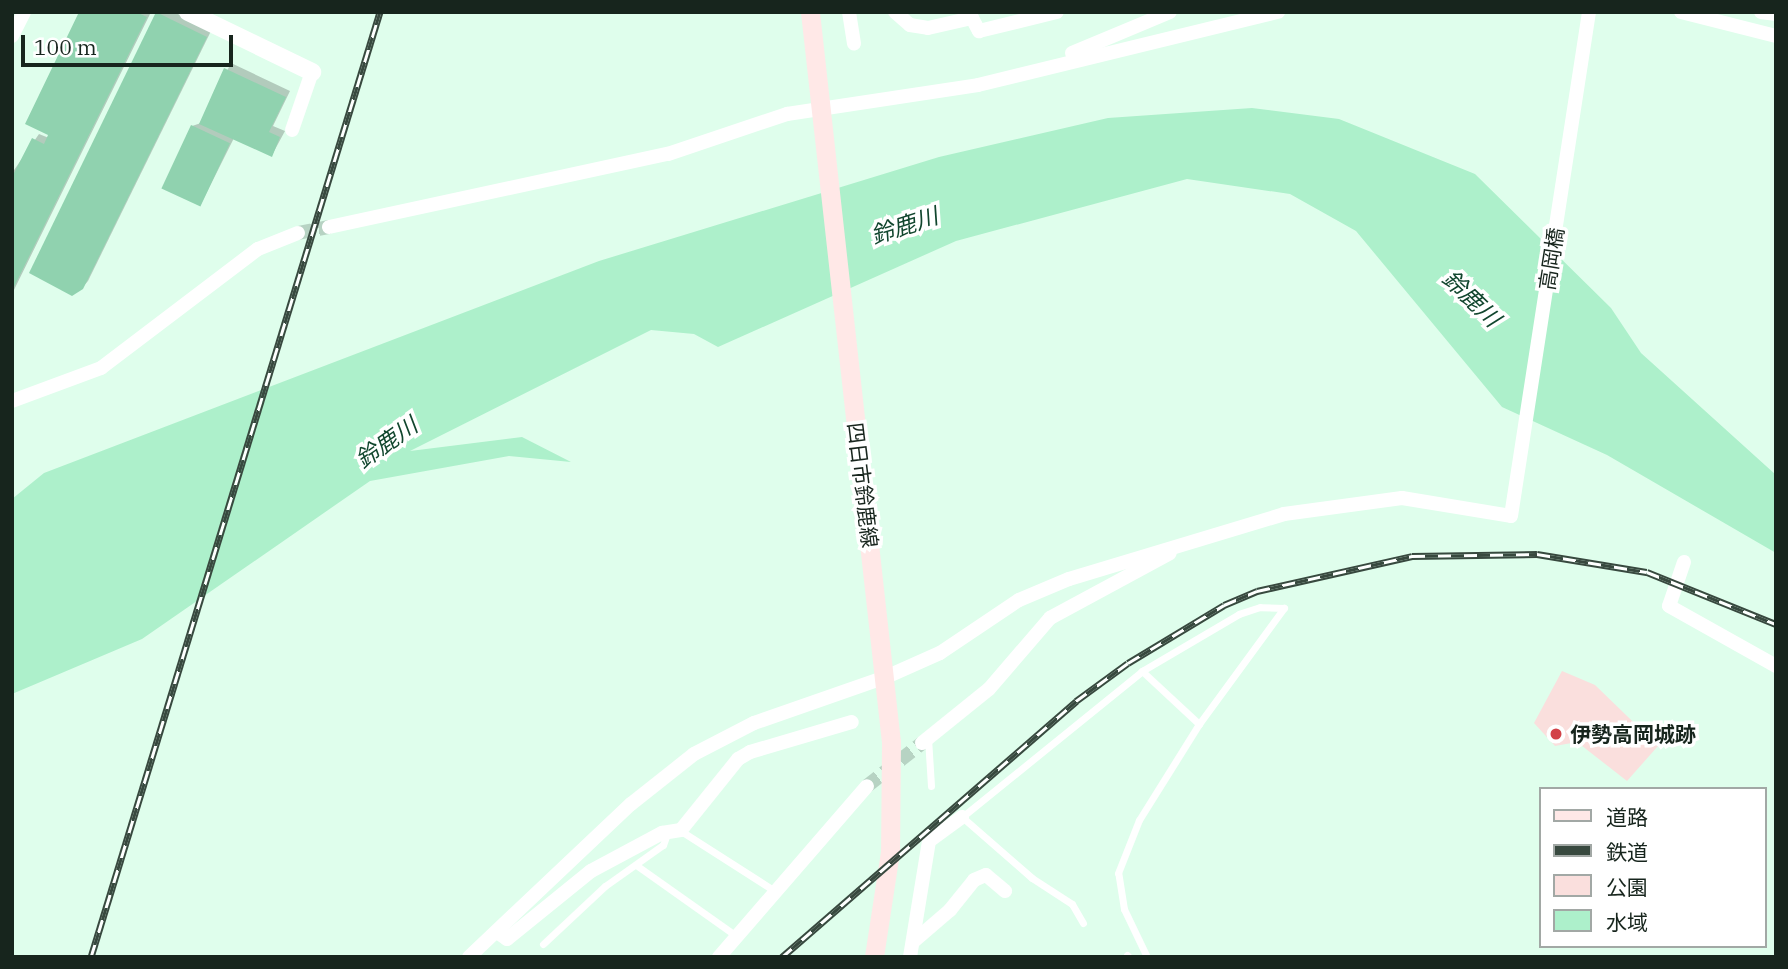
<!DOCTYPE html>
<html>
<head>
<meta charset="utf-8">
<style>
	body { margin:0 }
	#map { position:relative; width:1788px; height:969px; overflow:hidden; background:#dffeec; font-family:"IBM Plex Serif","Noto Sans JP",serif }
	div>[style] { position:absolute }
	[style*='--x'] { left:calc(var(--x)*1px); top:calc(var(--y)*1px); width:calc(var(--w)*1px); rotate:calc(var(--a)*1deg) }
	.green>* { inset:0; background:#fadfdd }
	.water>* { inset:0; background:#adf0cb }
	.shadow>* { inset:0; background:#0003 }
	.building>* { inset:0; background:#90d2af; transform-origin:0 0 }
	.minor-tunnel>* { height:14px; margin-top:-7px; transform-origin:0; background:repeating-linear-gradient(90deg,#b7d3c3 0 14px,transparent 0 21px) }
	.service>* { height:7px; margin:-3.5px; padding:0 3.5px; transform-origin:3.5px; border-radius:3.5px; background:#fff }
	.minor>* { height:14px; margin:-7px; padding:0 7px; transform-origin:7px; border-radius:7px; background:#fff }
	.tertiary>* { height:18px; margin:-9px; padding:0 9px; transform-origin:9px; border-radius:9px; background:#fff }
	.secondary>* { height:19px; margin:-9.5px; padding:0 9.5px; transform-origin:9.5px; border-radius:9.5px; background:#ffe8e7 }
	.rail>* { height:7px; margin-top:-3.5px; transform-origin:0; background:repeating-linear-gradient(90deg,#fff 0 13px,#38493f 0 26px); box-sizing:border-box; border-block:2px solid #38493f }
	.dots>* { width:19px; height:19px; translate:-50% -50%; box-sizing:border-box; border:4px solid #fff; border-radius:50% }
	span { translate:-50% -50%; white-space:nowrap; text-align:center; line-height:1.15; -webkit-text-stroke:7px #fff; paint-order:stroke }
	.street-label { font-size:21px; color:#17251d }
	.poi-label { font-size:21px; color:#17251d; font-weight:700 }
	.left { translate:0 -50%; text-align:left }
	.water-label { font-size:23px; color:#11462e; font-style:italic }
	.frame { position:absolute; inset:0; border:14px solid #17251d; pointer-events:none }
	.legend { position:absolute; left:1539px; top:787px; width:228px; height:161px; box-sizing:border-box; background:#fff; border:2px solid #a2a8a5; margin:0; padding:9px 12px; list-style:none; font-size:21px; color:#17251d }
	.legend li { display:flex; align-items:center; gap:14px; height:35px }
	.legend b { width:35px; border:2px solid #a2a8a5 }
	.scale { position:absolute; left:21px; top:35px; width:212px; height:32px; box-sizing:border-box; border:4px solid #17251d; border-top:0; padding-left:9px; font-size:21px; line-height:24px; white-space:nowrap; color:#17251d; -webkit-text-stroke:5px #fff; paint-order:stroke }
</style>
</head>
<body>
<div id="map">
	<div class="green">
		<i style="clip-path:polygon(1562px 671px,1595px 685px,1658px 746px,1627px 781px,1577px 742px,1555px 746px,1534px 723px)"></i>
	</div>
	<div class="water">
		<i style="clip-path:polygon(1252px 108px,1339px 119px,1475px 174px,1611px 308px,1641px 353px,1776px 475px,1776px 553px,1607px 455px,1502px 407px,1356px 231px,1290px 194px,1187px 179px,956px 241px,718px 347px,694px 334px,651px 330px,410px 451px,522px 437px,571px 462px,509px 456px,370px 481px,142px 639px,12px 694px,12px 499px,44px 473px,599px 261px,939px 157px,1108px 118px)"></i>
	</div>
	<div class="shadow">
		<i style="clip-path:polygon(82px 12px,151px 12px,12px 294px,12px 173px,39px 134px,49px 138px)"></i>
		<i style="clip-path:polygon(158px 12px,174px 12px,211px 31px,88px 281px,82px 288px,31px 272px)"></i>
		<i style="clip-path:polygon(231px 63px,290px 91px,273px 126px,285px 131px,272px 155px,234px 138px,201px 204px,192px 126px,201px 123px)"></i>
	</div>
	<div class="building">
		<i style="clip-path:polygon(79px 12px,136px 12px,147px 17px,12px 291px,12px 177px,32px 138px,44px 144px,48px 135px,25px 124px)"></i>
		<i style="clip-path:polygon(156px 12px,207px 37px,83px 289px,72px 296px,29px 273px)"></i>
		<i style="clip-path:polygon(224px 68px,286px 97px,269px 132px,280px 137px,272px 157px,199px 124px)"></i>
		<i style="left:191px;top:125px;width:43px;height:70px;rotate:25deg"></i>
	</div>
	<div class="minor-tunnel">
		<i style="--x:298;--y:233;--w:32;--a:-11"></i>
		<i style="--x:867;--y:786;--w:70;--a:-38"></i>
	</div>
	<div class="service">
		<i style="--x:928;--y:738;--w:48;--a:86.4"></i>
		<i style="--x:681;--y:831;--w:112;--a:32.6"></i>
		<i style="--x:636;--y:865;--w:121;--a:35.3"></i>
		<i style="--x:1083;--y:923;--w:22;--a:-120"></i>
		<i style="--x:1072;--y:904;--w:48;--a:-147"></i>
		<i style="--x:1032;--y:878;--w:93;--a:-138.9"></i>
		<i style="--x:962;--y:817;--w:232;--a:-39"></i>
		<i style="--x:1142;--y:671;--w:78;--a:42.9"></i>
		<i style="--x:1199;--y:724;--w:144;--a:-53.8"></i>
		<i style="--x:1284;--y:608;--w:24;--a:-178"></i>
		<i style="--x:1260;--y:607;--w:22;--a:162"></i>
		<i style="--x:1239;--y:614;--w:113;--a:149.6"></i>
		<i style="--x:543;--y:944;--w:85;--a:-43.1"></i>
		<i style="--x:605;--y:886;--w:71;--a:-35.3"></i>
		<i style="--x:663;--y:845;--w:15;--a:-70"></i>
		<i style="--x:1127;--y:955;--w:3;--a:45"></i>
		<i style="--x:1147;--y:957;--w:53;--a:-115.6"></i>
		<i style="--x:1124;--y:909;--w:36;--a:-99"></i>
		<i style="--x:1118;--y:873;--w:57;--a:-68.4"></i>
		<i style="--x:1139;--y:820;--w:113;--a:-58"></i>
	</div>
	<div class="minor">
		<i style="--x:849;--y:12;--w:32;--a:81"></i>
		<i style="--x:895;--y:12;--w:20;--a:41"></i>
		<i style="--x:910;--y:25;--w:18;--a:9"></i>
		<i style="--x:928;--y:28;--w:45;--a:-12.8"></i>
		<i style="--x:972;--y:18;--w:7;--a:-117"></i>
		<i style="--x:1681;--y:12;--w:98;--a:14.2"></i>
		<i style="--x:1761;--y:12;--w:15;--a:8"></i>
		<i style="--x:972;--y:18;--w:15;--a:62"></i>
		<i style="--x:979;--y:31;--w:80;--a:-13.7"></i>
		<i style="--x:12;--y:36;--w:27;--a:-63"></i>
		<i style="--x:1072;--y:53;--w:106;--a:-22.7"></i>
		<i style="--x:292;--y:130;--w:61;--a:-71"></i>
		<i style="--x:329;--y:227;--w:347;--a:-12.2"></i>
		<i style="--x:668;--y:154;--w:126;--a:-18.6"></i>
		<i style="--x:787;--y:114;--w:193;--a:-8.6"></i>
		<i style="--x:978;--y:85;--w:309;--a:-13.7"></i>
		<i style="--x:12;--y:401;--w:95;--a:-20.3"></i>
		<i style="--x:101;--y:368;--w:197;--a:-37.2"></i>
		<i style="--x:258;--y:249;--w:43;--a:-21.8"></i>
		<i style="--x:1684;--y:562;--w:46;--a:108.8"></i>
		<i style="--x:1669;--y:606;--w:123;--a:29.3"></i>
		<i style="--x:922;--y:743;--w:86;--a:-38.9"></i>
		<i style="--x:989;--y:689;--w:94;--a:-49.3"></i>
		<i style="--x:1050;--y:618;--w:136;--a:-28.4"></i>
		<i style="--x:497;--y:932;--w:12;--a:35"></i>
		<i style="--x:507;--y:939;--w:108;--a:-39"></i>
		<i style="--x:591;--y:871;--w:81;--a:-28.2"></i>
		<i style="--x:662;--y:833;--w:19;--a:-9"></i>
		<i style="--x:681;--y:830;--w:91;--a:-51.2"></i>
		<i style="--x:738;--y:759;--w:14;--a:-30"></i>
		<i style="--x:750;--y:752;--w:106;--a:-16.4"></i>
		<i style="--x:914;--y:941;--w:48;--a:-40.7"></i>
		<i style="--x:950;--y:910;--w:38;--a:-51"></i>
		<i style="--x:974;--y:880;--w:13;--a:-23"></i>
		<i style="--x:986;--y:875;--w:25;--a:40"></i>
		<i style="--x:469;--y:957;--w:223;--a:-43.4"></i>
		<i style="--x:631;--y:804;--w:80;--a:-38.4"></i>
		<i style="--x:694;--y:754;--w:68;--a:-27.3"></i>
		<i style="--x:754;--y:723;--w:140;--a:-19.2"></i>
		<i style="--x:886;--y:677;--w:59;--a:-24"></i>
		<i style="--x:940;--y:653;--w:95;--a:-33.9"></i>
		<i style="--x:1019;--y:600;--w:54;--a:-22.8"></i>
		<i style="--x:1069;--y:579;--w:225;--a:-16.8"></i>
		<i style="--x:1284;--y:514;--w:119;--a:-7.7"></i>
		<i style="--x:1402;--y:498;--w:110;--a:9.4"></i>
		<i style="--x:1511;--y:516;--w:510;--a:-81.2"></i>
		<i style="--x:719;--y:957;--w:226;--a:-49.1"></i>
		<i style="--x:910;--y:957;--w:118;--a:-80.7"></i>
		<i style="--x:929;--y:841;--w:41;--a:-36"></i>
	</div>
	<div class="tertiary">
		<i style="--x:188;--y:12;--w:138;--a:25.8"></i>
	</div>
	<div class="secondary">
		<i style="--x:810;--y:12;--w:734;--a:83.67"></i>
		<i style="--x:891;--y:742;--w:110;--a:90.5"></i>
		<i style="--x:890;--y:852;--w:106;--a:98.7"></i>
	</div>
	<div class="rail">
		<i style="--x:91;--y:957;--w:988;--a:-73"></i>
		<i style="--x:782;--y:957;--w:390;--a:-41"></i>
		<i style="--x:1076;--y:701;--w:64;--a:-36.2"></i>
		<i style="--x:1128;--y:663;--w:112;--a:-31.1"></i>
		<i style="--x:1224;--y:605;--w:36;--a:-23"></i>
		<i style="--x:1257;--y:591;--w:159;--a:-12.7"></i>
		<i style="--x:1412;--y:556;--w:125;--a:-0.9"></i>
		<i style="--x:1537;--y:554;--w:111;--a:9.3"></i>
		<i style="--x:1647;--y:572;--w:139;--a:22"></i>
	</div>
	<div class="dots">
		<i style="left:1556px;top:734px;background:#d24248"></i>
	</div>
	<div class="street-label">
		<span style="left:1551px;top:259px;rotate:-81deg">高岡橋</span>
		<span style="left:863px;top:485px;rotate:83deg">四日市鈴鹿線</span>
	</div>
	<div class="poi-label">
		<span class="left" style="left:1570px;top:734px">伊勢高岡城跡</span>
	</div>
	<div class="water-label">
		<span style="left:904px;top:225px;rotate:-18deg">鈴鹿川</span>
		<span style="left:1472px;top:298px;rotate:44deg">鈴鹿川</span>
		<span style="left:386px;top:442px;rotate:-35deg">鈴鹿川</span>
	</div>
	<div class="frame"></div>
	<ul class="legend">
	<li><b style="height:9px;background:#ffe8e7"></b>道路</li>
	<li><b style="height:9px;background:#38493f"></b>鉄道</li>
	<li><b style="height:19px;background:#fadfdd"></b>公園</li>
	<li><b style="height:19px;background:#adf0cb"></b>水域</li>
	</ul>
	<div class="scale">100 m</div>
</div>
</body>
</html>
